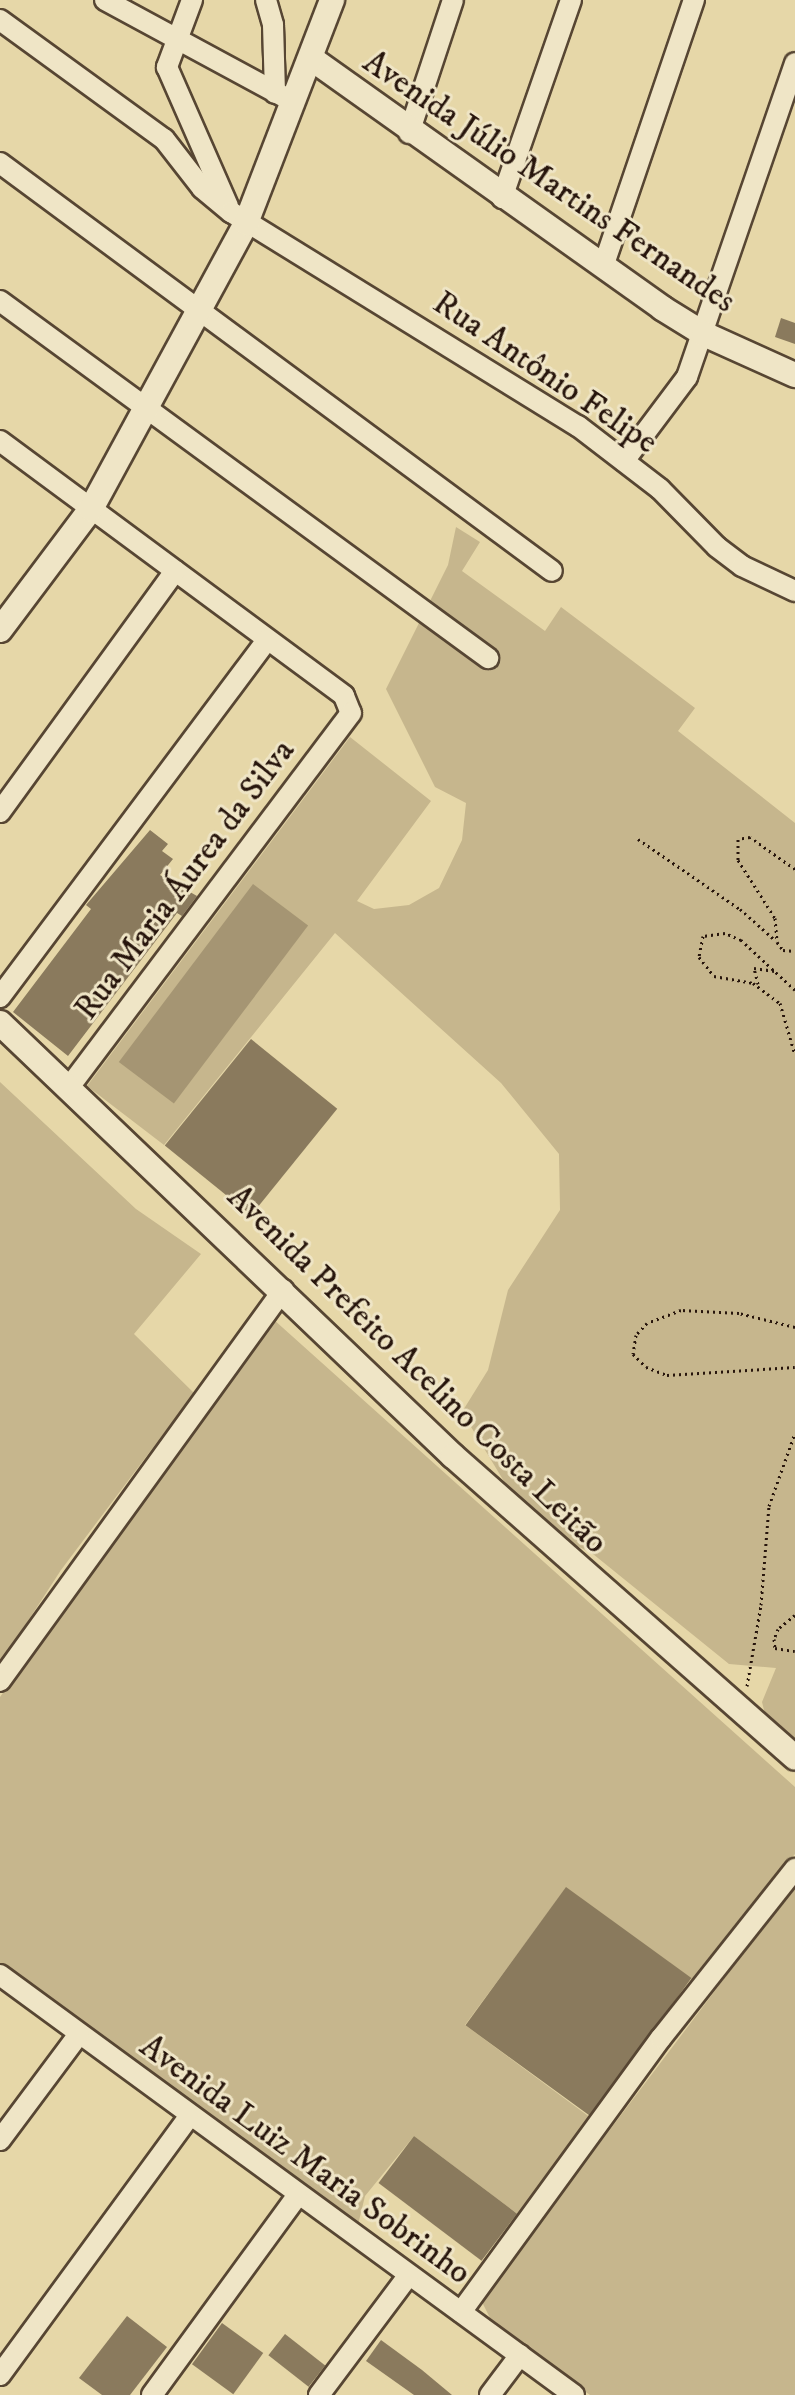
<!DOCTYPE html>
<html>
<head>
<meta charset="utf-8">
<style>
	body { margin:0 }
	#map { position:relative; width:795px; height:2395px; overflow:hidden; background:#e6d7a8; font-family:"IM FELL DW Pica",serif }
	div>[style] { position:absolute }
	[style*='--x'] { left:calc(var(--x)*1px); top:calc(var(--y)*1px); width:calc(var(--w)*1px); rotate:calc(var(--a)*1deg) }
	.green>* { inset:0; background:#c6b68d }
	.water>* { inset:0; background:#a59573; transform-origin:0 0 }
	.building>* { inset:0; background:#8a7a5d; transform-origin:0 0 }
	.path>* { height:3px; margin-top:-1.5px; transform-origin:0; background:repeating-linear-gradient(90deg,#27150c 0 2px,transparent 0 6px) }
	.roads { filter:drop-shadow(2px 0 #574633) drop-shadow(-2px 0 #574633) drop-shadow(0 2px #574633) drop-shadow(0 -2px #574633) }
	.minor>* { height:20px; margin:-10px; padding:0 10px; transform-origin:10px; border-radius:10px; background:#efe5c6 }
	.tertiary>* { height:24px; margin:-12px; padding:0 12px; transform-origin:12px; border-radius:12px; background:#efe5c6 }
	span { translate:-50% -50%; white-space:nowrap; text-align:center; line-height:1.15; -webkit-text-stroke:6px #efe5c6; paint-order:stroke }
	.street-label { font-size:34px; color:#27150c }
</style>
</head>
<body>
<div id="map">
	<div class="green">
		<i style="clip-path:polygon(456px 527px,480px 542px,462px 571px,545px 631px,561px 607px,695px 708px,678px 731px,795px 823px,795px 1753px,769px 1730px,762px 1702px,776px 1668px,729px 1664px,593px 1554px,528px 1521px,462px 1412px,488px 1370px,508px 1290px,560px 1210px,559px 1154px,501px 1083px,335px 933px,164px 1145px,87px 1086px,350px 737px,431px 801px,357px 901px,374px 909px,409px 905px,439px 888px,462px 840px,466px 803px,435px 787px,386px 689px,448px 565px)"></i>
		<i style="clip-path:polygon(0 1082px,136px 1209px,201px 1254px,134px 1334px,194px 1393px,61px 1570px,0 1664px)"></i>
		<i style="clip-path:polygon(273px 1319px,795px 1787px,795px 1854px,693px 1980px,566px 1888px,465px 2025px,591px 2118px,519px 2215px,414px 2136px,365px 2196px,357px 2229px,0 1965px,0 1697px)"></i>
		<i style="clip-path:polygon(795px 1885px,795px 2395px,590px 2395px,495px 2328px,481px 2300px)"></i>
	</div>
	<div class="water">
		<i style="left:253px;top:884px;width:69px;height:223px;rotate:37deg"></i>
	</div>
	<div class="building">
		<i style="clip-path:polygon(781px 318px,795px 323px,795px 344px,775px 337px)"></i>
		<i style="clip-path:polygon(150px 830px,168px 844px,162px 851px,173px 859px,160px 875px,197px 896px,182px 916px,177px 913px,68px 1056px,13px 1012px,91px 909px,86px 905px)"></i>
		<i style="left:251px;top:1039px;width:111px;height:137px;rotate:39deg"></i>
		<i style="left:566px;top:1887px;width:155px;height:171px;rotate:36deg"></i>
		<i style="left:414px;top:2136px;width:129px;height:59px;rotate:37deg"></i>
		<i style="clip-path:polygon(127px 2316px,167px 2347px,130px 2395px,102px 2395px,79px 2378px)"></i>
		<i style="left:222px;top:2323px;width:51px;height:51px;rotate:36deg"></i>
		<i style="left:285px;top:2334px;width:51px;height:27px;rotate:38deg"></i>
		<i style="clip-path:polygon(381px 2340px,422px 2370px,452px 2395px,414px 2395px,366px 2361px)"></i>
	</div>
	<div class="path">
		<i style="--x:638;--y:839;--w:124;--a:34.5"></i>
		<i style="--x:740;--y:909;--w:48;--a:41.6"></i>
		<i style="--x:795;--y:869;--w:55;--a:-144.6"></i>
		<i style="--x:750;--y:837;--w:12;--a:171"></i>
		<i style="--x:738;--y:839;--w:21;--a:90"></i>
		<i style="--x:738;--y:860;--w:69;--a:57.5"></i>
		<i style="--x:775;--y:918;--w:24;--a:85"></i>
		<i style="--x:777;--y:942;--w:10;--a:53"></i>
		<i style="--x:783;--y:950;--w:12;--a:5"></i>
		<i style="--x:758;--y:984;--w:16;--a:-104"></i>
		<i style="--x:754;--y:968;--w:21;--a:8"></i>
		<i style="--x:795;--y:990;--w:74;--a:-137.2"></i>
		<i style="--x:741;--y:940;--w:17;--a:-156"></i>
		<i style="--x:725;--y:933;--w:22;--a:172"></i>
		<i style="--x:703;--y:936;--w:21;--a:101"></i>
		<i style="--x:699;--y:957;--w:24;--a:52"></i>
		<i style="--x:714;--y:976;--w:40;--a:10"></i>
		<i style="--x:753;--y:983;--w:34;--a:37"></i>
		<i style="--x:780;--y:1003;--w:54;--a:73.9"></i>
		<i style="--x:795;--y:1327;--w:58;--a:-166"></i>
		<i style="--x:739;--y:1313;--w:58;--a:-177"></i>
		<i style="--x:681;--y:1310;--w:36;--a:159"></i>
		<i style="--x:647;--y:1323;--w:16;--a:133"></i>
		<i style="--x:636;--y:1335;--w:19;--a:99"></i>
		<i style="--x:633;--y:1354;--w:18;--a:45"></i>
		<i style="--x:646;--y:1367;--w:22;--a:21"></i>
		<i style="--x:667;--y:1375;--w:128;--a:-3.6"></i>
		<i style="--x:795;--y:1615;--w:22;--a:141"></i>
		<i style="--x:778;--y:1629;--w:11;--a:112"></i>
		<i style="--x:774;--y:1639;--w:9;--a:84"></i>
		<i style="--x:775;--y:1648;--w:20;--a:9"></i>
		<i style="--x:747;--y:1686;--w:82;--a:-80.2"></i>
		<i style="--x:761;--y:1605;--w:99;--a:-85.4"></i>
		<i style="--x:769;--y:1506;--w:77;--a:-70.4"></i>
	</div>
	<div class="roads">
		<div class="minor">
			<i style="--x:105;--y:0;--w:215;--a:28.4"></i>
			<i style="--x:192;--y:0;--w:72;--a:110.5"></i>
			<i style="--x:167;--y:67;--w:152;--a:66.3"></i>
			<i style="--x:266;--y:0;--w:26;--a:74"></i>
			<i style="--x:273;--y:25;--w:68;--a:88.3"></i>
			<i style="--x:0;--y:20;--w:203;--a:36"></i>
			<i style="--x:164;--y:139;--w:62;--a:52.2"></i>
			<i style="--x:202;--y:188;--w:38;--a:40"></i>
			<i style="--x:231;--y:212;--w:408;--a:31.7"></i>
			<i style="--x:578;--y:426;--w:103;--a:37.5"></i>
			<i style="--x:660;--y:489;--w:81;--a:45.5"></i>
			<i style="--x:717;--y:547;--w:31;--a:37"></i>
			<i style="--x:742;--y:566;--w:59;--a:25.3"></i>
			<i style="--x:409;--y:133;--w:140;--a:-71.7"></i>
			<i style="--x:0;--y:163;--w:686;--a:36.47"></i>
			<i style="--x:502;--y:198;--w:210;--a:-70.8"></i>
			<i style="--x:603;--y:267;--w:282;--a:-71.2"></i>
			<i style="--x:0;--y:301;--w:605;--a:36.19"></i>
			<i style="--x:0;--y:441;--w:428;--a:36.5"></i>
			<i style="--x:344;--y:696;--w:18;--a:68"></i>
			<i style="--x:351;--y:713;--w:467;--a:127"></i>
			<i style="--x:624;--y:461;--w:105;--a:-53.1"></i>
			<i style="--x:687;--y:377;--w:332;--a:-71"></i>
			<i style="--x:0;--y:812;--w:298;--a:-54"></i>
			<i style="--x:0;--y:997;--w:446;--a:-53.2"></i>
			<i style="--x:0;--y:1681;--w:483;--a:-54.1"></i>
			<i style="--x:0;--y:1975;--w:711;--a:36.19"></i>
			<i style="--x:0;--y:2140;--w:132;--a:-53.3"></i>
			<i style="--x:461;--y:2312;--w:339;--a:-53.9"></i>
			<i style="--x:661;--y:2038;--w:216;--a:-51.6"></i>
			<i style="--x:0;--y:2375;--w:318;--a:-53.8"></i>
			<i style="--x:152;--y:2395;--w:246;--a:-53.9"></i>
			<i style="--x:319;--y:2395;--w:149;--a:-53.2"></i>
			<i style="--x:490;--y:2395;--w:50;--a:-53.1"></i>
		</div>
		<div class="tertiary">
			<i style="--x:312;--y:59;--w:430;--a:35.4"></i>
			<i style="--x:662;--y:308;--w:49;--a:31.8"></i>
			<i style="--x:704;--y:334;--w:100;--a:24.3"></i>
			<i style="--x:0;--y:630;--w:151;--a:-53.1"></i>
			<i style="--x:91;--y:509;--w:325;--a:-61.5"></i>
			<i style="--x:246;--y:223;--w:239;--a:-68.9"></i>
			<i style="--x:0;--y:1023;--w:627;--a:43.71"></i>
			<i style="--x:453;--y:1456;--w:456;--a:41.4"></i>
		</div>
	</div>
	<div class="street-label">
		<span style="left:549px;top:182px;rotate:34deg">Avenida Júlio Martins Fernandes</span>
		<span style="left:545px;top:373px;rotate:34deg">Rua Antônio Felipe</span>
		<span style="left:185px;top:880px;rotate:-53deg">Rua Maria Áurea da Silva</span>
		<span style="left:417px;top:1370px;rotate:44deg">Avenida Prefeito Acelino Costa Leitão</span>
		<span style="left:305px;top:2160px;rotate:36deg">Avenida Luiz Maria Sobrinho</span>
	</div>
</div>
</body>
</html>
